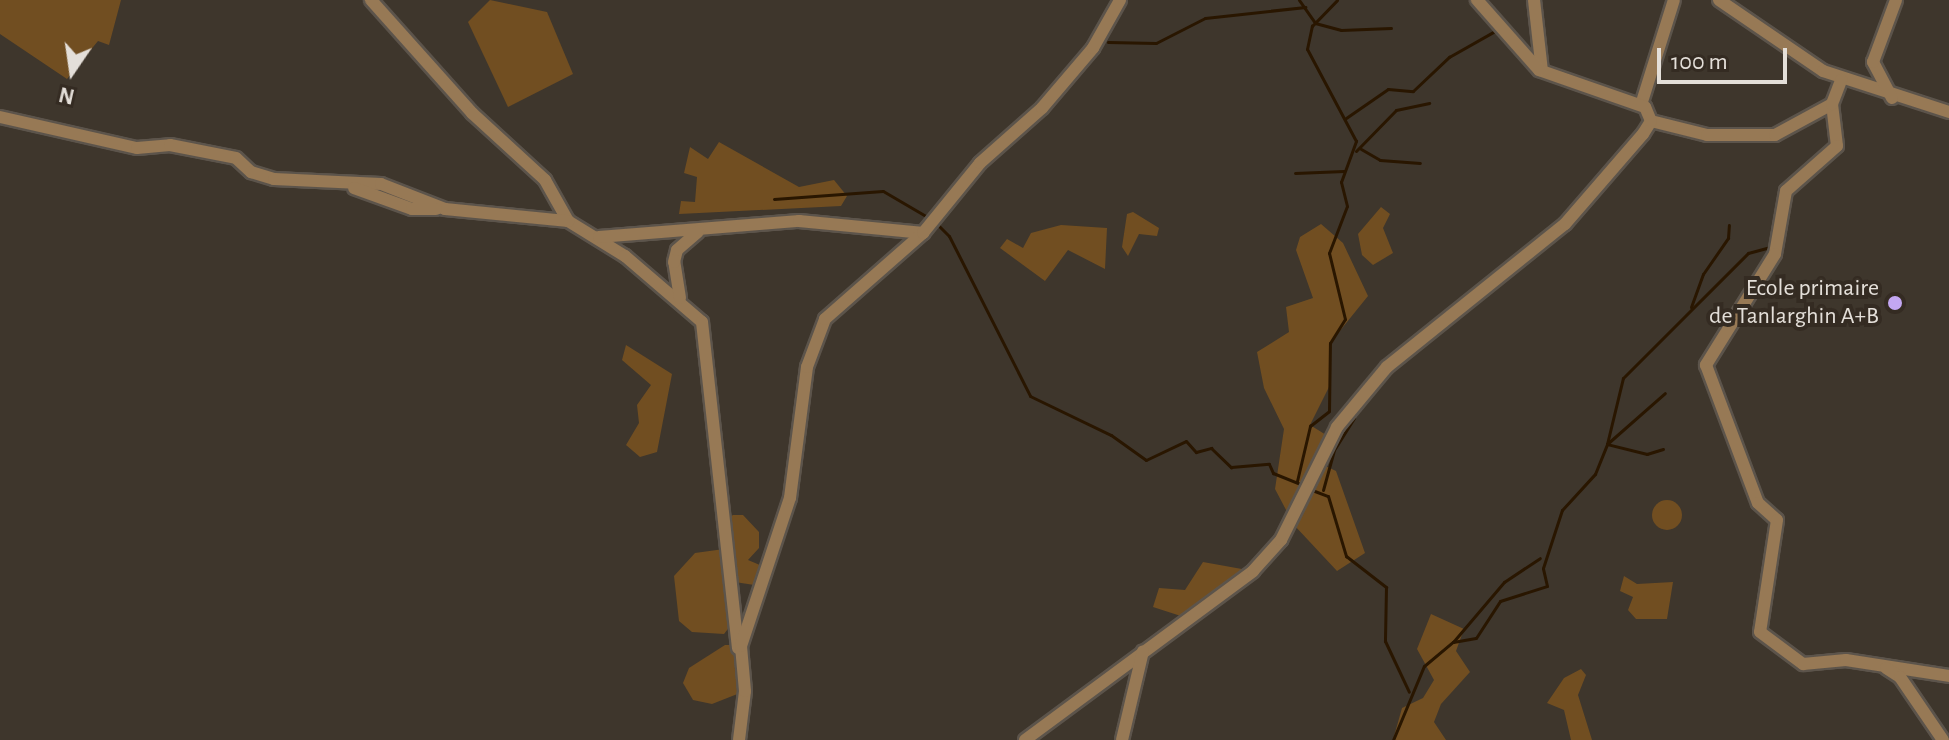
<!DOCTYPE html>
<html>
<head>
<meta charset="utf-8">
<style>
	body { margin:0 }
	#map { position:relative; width:1949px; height:740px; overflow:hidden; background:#3e362c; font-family:"Alegreya Sans",sans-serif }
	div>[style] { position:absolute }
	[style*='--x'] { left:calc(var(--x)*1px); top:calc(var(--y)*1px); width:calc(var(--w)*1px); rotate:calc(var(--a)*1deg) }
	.green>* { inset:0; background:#714e21 }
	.round { border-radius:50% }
	.stream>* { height:3px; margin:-1.5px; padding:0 1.5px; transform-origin:1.5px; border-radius:1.5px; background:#291600 }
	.roads { filter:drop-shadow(2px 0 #5c544b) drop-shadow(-2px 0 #5c544b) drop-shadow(0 2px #5c544b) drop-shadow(0 -2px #5c544b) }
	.minor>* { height:12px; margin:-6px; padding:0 6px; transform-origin:6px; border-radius:6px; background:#977955 }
	.dots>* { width:22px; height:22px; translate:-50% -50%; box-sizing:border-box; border:4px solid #342b22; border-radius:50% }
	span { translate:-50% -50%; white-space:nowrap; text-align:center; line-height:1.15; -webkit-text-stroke:8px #342b22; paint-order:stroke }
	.poi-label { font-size:24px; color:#e4dfd9 }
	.right { translate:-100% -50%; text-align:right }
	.north { position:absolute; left:32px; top:32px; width:80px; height:80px; -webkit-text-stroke:6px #342b22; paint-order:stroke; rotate:193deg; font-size:22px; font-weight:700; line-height:32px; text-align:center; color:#e4dfd9 }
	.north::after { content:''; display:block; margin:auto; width:28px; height:36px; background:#e4dfd9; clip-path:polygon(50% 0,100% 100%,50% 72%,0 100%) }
	.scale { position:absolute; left:1657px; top:48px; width:130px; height:36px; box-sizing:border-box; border:4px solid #e4dfd9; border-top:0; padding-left:10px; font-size:24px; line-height:28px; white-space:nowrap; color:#e4dfd9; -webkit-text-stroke:6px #342b22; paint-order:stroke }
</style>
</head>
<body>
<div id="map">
	<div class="green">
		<i style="clip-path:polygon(0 0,121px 0,109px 45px,98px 41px,67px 79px,0 34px)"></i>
		<i style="clip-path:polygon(490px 0,547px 12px,573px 74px,508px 107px,468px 22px)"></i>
		<i style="clip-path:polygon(719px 142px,799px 187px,834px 180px,847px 196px,841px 206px,679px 214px,681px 201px,695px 202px,697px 177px,684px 173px,690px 147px,708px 159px)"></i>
		<i style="clip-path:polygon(1381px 207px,1390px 214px,1383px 228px,1393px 253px,1373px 265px,1362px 255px,1358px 234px)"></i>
		<i style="clip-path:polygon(1133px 212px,1159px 228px,1157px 236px,1139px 234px,1128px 256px,1122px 247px,1127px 214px)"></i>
		<i style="clip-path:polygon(1321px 224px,1343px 243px,1368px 296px,1330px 343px,1330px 385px,1310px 425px,1331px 438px,1319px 463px,1336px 471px,1365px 553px,1337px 571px,1294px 525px,1275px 489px,1284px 429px,1264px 388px,1257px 352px,1289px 332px,1286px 307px,1313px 298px,1296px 250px,1300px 237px)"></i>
		<i style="clip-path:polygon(1061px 225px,1107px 228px,1105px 269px,1068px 250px,1045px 281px,1000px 248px,1007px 239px,1023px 248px,1031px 233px)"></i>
		<i style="clip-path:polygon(626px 345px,672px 374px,657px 452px,640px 457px,626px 445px,639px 423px,637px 405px,651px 385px,622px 360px)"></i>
		<i class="round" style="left:1652px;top:500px;width:30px;height:30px"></i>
		<i style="clip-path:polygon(733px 515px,743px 515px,759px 532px,759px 548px,748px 560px,767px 568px,761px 586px,728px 581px,734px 621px,724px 634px,692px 632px,679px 621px,674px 576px,695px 553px,724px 549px,723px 521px)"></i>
		<i style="clip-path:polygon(1203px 562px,1253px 571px,1187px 618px,1153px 607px,1159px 588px,1185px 590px)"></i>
		<i style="clip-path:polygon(1624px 576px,1637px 584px,1673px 582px,1667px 619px,1636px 619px,1628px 610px,1633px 597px,1620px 591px)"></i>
		<i style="clip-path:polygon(1431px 614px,1464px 629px,1456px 651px,1470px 672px,1441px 704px,1434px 722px,1446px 740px,1393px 740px,1402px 708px,1423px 698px,1434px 680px,1417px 649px)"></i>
		<i style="clip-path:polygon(725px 645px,738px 645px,745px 691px,712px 704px,693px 700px,683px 683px,689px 668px)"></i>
		<i style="clip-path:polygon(1581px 669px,1586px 675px,1578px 695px,1592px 740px,1571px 740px,1564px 710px,1547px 703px,1564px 678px)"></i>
	</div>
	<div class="stream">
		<i style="--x:1299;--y:0;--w:28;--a:55"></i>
		<i style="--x:1315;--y:23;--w:27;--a:15"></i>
		<i style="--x:1341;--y:30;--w:50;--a:-2.3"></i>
		<i style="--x:1108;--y:42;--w:48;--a:1.2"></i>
		<i style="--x:1156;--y:43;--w:55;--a:-27"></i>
		<i style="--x:1205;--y:18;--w:101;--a:-6.3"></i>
		<i style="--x:1346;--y:118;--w:51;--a:-34.6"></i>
		<i style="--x:1388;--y:89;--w:25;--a:5"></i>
		<i style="--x:1413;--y:91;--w:50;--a:-43.4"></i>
		<i style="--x:1449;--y:57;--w:53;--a:-29.5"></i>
		<i style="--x:1361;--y:149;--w:22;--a:30"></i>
		<i style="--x:1380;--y:160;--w:40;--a:4.3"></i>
		<i style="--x:1356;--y:151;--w:57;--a:-45.7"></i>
		<i style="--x:1396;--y:110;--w:34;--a:-12"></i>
		<i style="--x:1295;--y:173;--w:49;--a:-2.3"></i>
		<i style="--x:774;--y:199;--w:109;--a:-4.2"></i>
		<i style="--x:883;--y:191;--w:53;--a:30.4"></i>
		<i style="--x:936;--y:223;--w:18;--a:45"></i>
		<i style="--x:949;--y:236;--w:179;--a:63.1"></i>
		<i style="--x:1030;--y:396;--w:90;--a:25.7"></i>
		<i style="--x:1111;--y:435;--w:43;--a:35.5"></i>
		<i style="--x:1146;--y:460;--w:44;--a:-25.4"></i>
		<i style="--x:1186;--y:441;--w:15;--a:48"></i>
		<i style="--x:1196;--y:452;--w:16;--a:-15"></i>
		<i style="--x:1211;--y:448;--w:28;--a:44"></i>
		<i style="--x:1231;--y:467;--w:38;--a:-5"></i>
		<i style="--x:1269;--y:464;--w:10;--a:66"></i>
		<i style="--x:1273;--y:473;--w:35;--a:22"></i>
		<i style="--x:1691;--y:307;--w:35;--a:-70"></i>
		<i style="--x:1703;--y:274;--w:44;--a:-55.2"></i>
		<i style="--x:1728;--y:238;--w:13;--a:-86"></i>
		<i style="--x:1663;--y:449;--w:17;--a:163"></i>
		<i style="--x:1647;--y:454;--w:41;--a:-166"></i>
		<i style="--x:1607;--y:444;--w:68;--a:-76.4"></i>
		<i style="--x:1623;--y:378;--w:177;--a:-45"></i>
		<i style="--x:1748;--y:253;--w:23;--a:-15"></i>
		<i style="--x:1297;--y:481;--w:57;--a:-76.7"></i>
		<i style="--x:1310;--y:426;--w:24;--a:-38"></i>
		<i style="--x:1329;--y:411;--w:68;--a:-89.2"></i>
		<i style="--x:1330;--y:343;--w:28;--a:-58"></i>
		<i style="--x:1345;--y:319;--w:68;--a:-103.6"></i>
		<i style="--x:1329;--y:253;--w:50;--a:-69"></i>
		<i style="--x:1347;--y:206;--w:25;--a:-104"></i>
		<i style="--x:1341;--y:182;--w:44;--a:-69.9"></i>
		<i style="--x:1356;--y:141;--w:104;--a:-118"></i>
		<i style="--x:1307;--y:49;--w:24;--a:-78"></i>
		<i style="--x:1312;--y:26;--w:36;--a:-46"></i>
		<i style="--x:1312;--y:490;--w:17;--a:21"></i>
		<i style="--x:1328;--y:496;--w:63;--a:73.3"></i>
		<i style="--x:1346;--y:556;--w:51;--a:37.8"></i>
		<i style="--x:1386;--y:587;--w:54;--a:91.1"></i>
		<i style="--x:1385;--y:641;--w:56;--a:64.8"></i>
		<i style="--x:1323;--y:490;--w:41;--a:-74.6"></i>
		<i style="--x:1334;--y:450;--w:38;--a:-58"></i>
		<i style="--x:1453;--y:642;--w:79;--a:-49.6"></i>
		<i style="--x:1504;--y:582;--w:43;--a:-33.7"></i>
		<i style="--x:1393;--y:740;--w:80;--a:-67.3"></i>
		<i style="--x:1424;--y:666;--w:38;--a:-40"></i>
		<i style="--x:1453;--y:642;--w:23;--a:-10"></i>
		<i style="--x:1476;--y:638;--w:44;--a:-57"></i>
		<i style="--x:1500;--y:601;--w:49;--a:-17.7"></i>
		<i style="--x:1547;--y:586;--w:18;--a:-103"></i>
		<i style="--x:1543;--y:568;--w:61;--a:-71.9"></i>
		<i style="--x:1562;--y:510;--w:49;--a:-47.5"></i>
		<i style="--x:1595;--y:474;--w:32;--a:-68"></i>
		<i style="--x:1607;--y:444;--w:77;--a:-41.3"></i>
	</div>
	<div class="roads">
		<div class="minor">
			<i style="--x:371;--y:0;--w:152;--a:48.2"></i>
			<i style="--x:472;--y:113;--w:99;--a:42.5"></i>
			<i style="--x:545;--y:180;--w:47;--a:60.7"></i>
			<i style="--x:568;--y:221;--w:67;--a:31.6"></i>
			<i style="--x:625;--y:256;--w:101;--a:40.6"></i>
			<i style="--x:702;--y:322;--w:328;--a:83.7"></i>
			<i style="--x:1534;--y:0;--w:71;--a:83.6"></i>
			<i style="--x:1719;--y:0;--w:126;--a:34.3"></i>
			<i style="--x:1823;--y:71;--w:133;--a:18"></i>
			<i style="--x:1892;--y:98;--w:41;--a:-117.8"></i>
			<i style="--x:1873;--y:62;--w:66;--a:-69.6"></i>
			<i style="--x:1832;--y:104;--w:42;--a:83.2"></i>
			<i style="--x:1837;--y:146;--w:68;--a:138.6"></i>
			<i style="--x:1786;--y:191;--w:64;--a:99.9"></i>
			<i style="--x:1775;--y:254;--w:131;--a:121.9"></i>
			<i style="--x:1706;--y:365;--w:147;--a:69.4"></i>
			<i style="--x:1758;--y:503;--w:25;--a:42"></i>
			<i style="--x:1777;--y:520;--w:113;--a:98.6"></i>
			<i style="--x:1760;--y:632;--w:54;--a:36.7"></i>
			<i style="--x:1803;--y:664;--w:43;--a:-5.3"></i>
			<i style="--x:1846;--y:660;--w:104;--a:8.8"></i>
			<i style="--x:1641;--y:105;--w:110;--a:-72.6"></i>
			<i style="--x:0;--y:117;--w:140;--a:12.8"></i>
			<i style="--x:137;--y:148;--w:33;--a:-5"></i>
			<i style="--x:170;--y:145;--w:67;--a:11.1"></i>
			<i style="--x:236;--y:158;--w:21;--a:43"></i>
			<i style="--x:251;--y:172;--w:24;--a:17"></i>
			<i style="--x:274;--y:179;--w:107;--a:2.7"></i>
			<i style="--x:381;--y:184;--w:69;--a:21.3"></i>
			<i style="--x:445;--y:209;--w:124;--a:5.6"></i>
			<i style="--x:1651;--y:121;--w:58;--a:14"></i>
			<i style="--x:1707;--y:135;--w:68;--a:0"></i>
			<i style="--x:1775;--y:135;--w:65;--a:-28.5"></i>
			<i style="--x:1832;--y:104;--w:26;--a:-69"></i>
			<i style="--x:354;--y:188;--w:62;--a:19.9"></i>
			<i style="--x:412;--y:209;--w:24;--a:0"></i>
			<i style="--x:599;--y:237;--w:201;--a:-4.6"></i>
			<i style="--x:799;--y:221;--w:125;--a:5.5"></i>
			<i style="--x:680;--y:298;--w:36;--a:-99"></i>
			<i style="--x:674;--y:262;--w:12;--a:-76"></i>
			<i style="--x:677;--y:250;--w:28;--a:-41"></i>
			<i style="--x:1886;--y:668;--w:17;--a:33"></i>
			<i style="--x:1900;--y:677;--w:76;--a:55.7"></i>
			<i style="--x:739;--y:740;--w:49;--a:-83"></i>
			<i style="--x:745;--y:691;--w:45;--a:-95.1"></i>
			<i style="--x:741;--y:646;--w:156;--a:-71.7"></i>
			<i style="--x:790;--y:498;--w:132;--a:-82.6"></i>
			<i style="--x:807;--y:367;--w:51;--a:-69.4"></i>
			<i style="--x:825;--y:319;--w:130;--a:-41.3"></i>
			<i style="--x:923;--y:233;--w:90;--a:-50.8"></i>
			<i style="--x:980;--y:163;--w:83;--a:-41.6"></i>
			<i style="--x:1042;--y:108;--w:79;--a:-49.6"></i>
			<i style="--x:1093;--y:48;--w:55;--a:-60.6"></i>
			<i style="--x:1025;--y:740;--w:284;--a:-36.5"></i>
			<i style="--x:1253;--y:571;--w:42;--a:-47.9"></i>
			<i style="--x:1281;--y:540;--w:126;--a:-63.6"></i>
			<i style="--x:1337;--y:427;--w:78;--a:-50.2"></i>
			<i style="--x:1387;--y:367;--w:228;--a:-38.8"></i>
			<i style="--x:1565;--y:224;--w:119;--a:-49.1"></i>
			<i style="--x:1643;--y:134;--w:15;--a:-58"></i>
			<i style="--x:1651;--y:121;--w:15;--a:-113"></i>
			<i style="--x:1645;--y:107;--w:112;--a:-160.8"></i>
			<i style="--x:1539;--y:70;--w:94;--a:-131.5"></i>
			<i style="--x:1122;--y:740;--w:91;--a:-76.7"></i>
		</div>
	</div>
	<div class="dots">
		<i style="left:1895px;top:303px;background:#c3a7f2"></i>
	</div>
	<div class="poi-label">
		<span class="right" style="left:1879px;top:303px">Ecole primaire<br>de Tanlarghin A+B</span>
	</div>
	<div class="north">N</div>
	<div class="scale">100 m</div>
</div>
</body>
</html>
